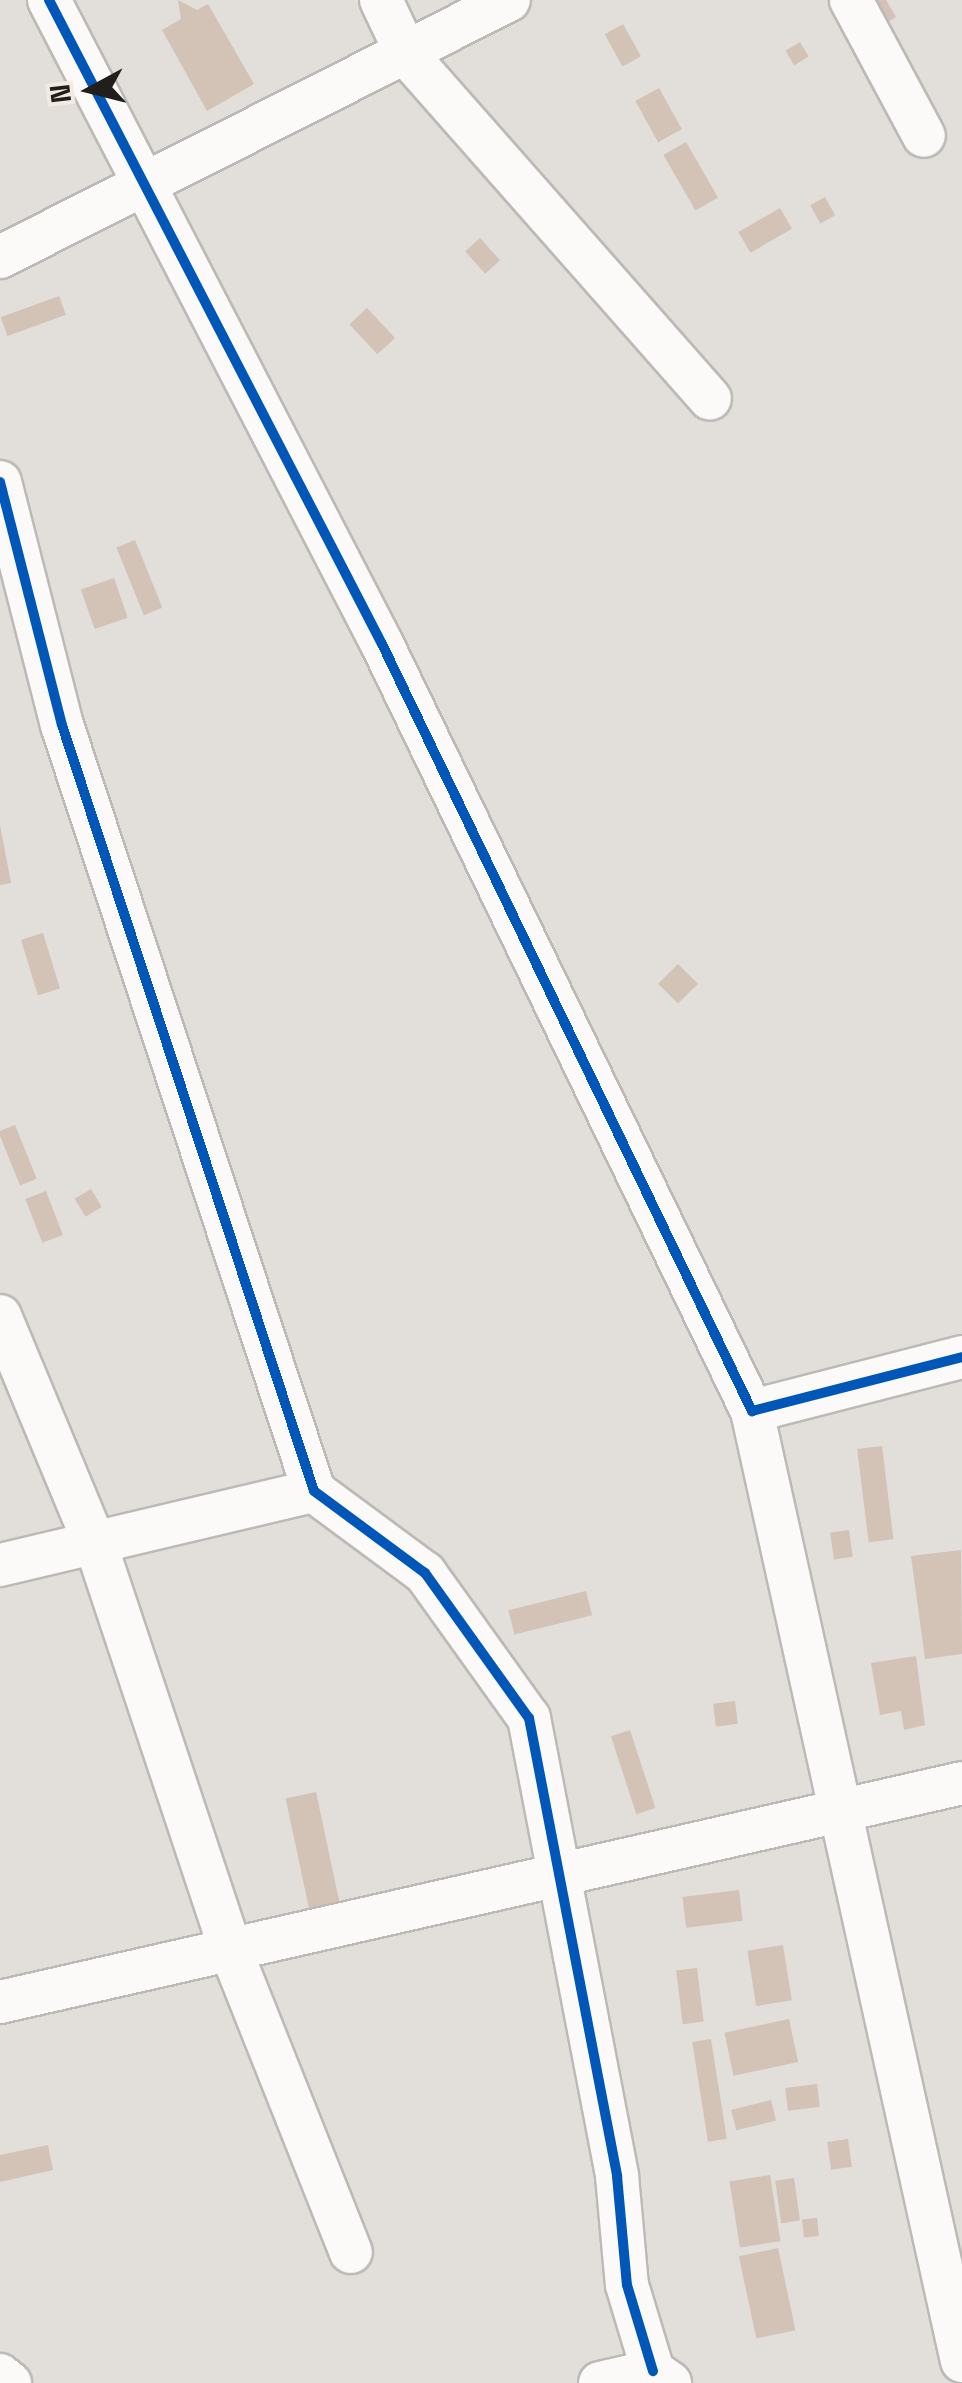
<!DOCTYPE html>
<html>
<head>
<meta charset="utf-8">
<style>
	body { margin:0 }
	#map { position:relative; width:962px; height:2383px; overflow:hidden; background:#e2deda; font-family:"Space Grotesk",sans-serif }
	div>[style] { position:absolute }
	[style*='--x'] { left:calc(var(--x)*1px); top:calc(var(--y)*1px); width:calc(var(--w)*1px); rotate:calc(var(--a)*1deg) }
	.building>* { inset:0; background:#d3c2b6; transform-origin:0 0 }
	.roads { filter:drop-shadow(2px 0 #bcb9b6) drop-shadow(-2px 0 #bcb9b6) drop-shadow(0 2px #bcb9b6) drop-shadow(0 -2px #bcb9b6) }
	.minor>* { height:42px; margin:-21px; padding:0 21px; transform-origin:21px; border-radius:21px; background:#fbfaf9 }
	.cycleway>* { height:10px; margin:-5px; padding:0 5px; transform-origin:5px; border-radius:5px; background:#0057b8 }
	span { translate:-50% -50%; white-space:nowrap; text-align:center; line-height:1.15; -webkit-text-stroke:9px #f3ebe3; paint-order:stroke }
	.north { position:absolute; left:40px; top:40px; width:100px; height:100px; -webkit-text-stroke:8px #f3ebe3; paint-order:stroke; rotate:263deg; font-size:28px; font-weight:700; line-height:40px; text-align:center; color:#211e1b }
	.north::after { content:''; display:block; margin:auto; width:35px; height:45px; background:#211e1b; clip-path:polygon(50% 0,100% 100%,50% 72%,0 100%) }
</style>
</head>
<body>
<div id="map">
	<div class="building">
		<i style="clip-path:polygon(178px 0,197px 10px,208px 4px,254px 84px,207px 111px,162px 30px,181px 19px)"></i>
		<i style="clip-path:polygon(874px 0,886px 0,896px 17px,879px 27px)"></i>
		<i style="left:623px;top:24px;width:37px;height:21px;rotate:61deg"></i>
		<i style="left:800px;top:42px;width:17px;height:17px;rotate:59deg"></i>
		<i style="left:659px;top:88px;width:47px;height:27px;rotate:61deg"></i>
		<i style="left:686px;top:142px;width:64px;height:26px;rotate:60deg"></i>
		<i style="left:825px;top:197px;width:21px;height:17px;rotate:61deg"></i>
		<i style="left:780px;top:208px;width:24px;height:48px;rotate:60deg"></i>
		<i style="left:480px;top:238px;width:30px;height:20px;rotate:48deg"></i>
		<i style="left:59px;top:296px;width:20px;height:62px;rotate:70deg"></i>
		<i style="left:367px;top:308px;width:41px;height:24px;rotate:47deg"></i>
		<i style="left:135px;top:540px;width:73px;height:20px;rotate:68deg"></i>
		<i style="left:114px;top:578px;width:42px;height:35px;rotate:71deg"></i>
		<i style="clip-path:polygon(0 825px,11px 883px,0 885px)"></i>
		<i style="left:43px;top:933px;width:58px;height:23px;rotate:73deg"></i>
		<i style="left:678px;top:964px;width:28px;height:28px;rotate:45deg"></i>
		<i style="left:15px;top:1125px;width:58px;height:18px;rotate:68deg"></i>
		<i style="left:91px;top:1189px;width:21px;height:19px;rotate:59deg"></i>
		<i style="left:46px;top:1191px;width:47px;height:22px;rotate:69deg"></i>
		<i style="left:882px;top:1446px;width:94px;height:25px;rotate:83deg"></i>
		<i style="left:849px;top:1530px;width:27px;height:19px;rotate:82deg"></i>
		<i style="clip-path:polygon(961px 1550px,962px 1654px,925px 1659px,911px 1556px)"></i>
		<i style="left:586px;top:1591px;width:25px;height:80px;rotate:76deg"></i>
		<i style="clip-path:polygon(916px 1656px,925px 1725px,904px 1730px,901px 1711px,880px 1715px,871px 1663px)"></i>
		<i style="left:735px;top:1701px;width:23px;height:22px;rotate:83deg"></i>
		<i style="left:630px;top:1730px;width:82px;height:20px;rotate:72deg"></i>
		<i style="left:316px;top:1792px;width:117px;height:31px;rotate:78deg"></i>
		<i style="left:739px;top:1890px;width:31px;height:57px;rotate:83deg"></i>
		<i style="left:783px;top:1945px;width:56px;height:36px;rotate:81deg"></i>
		<i style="left:697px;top:1968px;width:54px;height:21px;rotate:83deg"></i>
		<i style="left:789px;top:2019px;width:44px;height:66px;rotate:78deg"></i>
		<i style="left:711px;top:2039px;width:101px;height:19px;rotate:81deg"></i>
		<i style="left:817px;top:2084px;width:23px;height:32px;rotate:83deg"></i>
		<i style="left:771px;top:2100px;width:21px;height:41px;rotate:76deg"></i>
		<i style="left:848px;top:2139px;width:28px;height:21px;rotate:82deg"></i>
		<i style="clip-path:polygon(48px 2145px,53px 2170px,0 2182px,0 2155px)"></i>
		<i style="left:770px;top:2175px;width:67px;height:41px;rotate:81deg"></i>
		<i style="left:794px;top:2178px;width:43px;height:19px;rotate:82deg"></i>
		<i style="left:817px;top:2218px;width:18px;height:15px;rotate:84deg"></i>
		<i style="left:778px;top:2248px;width:84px;height:40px;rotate:78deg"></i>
	</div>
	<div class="roads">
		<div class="minor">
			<i style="--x:49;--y:0;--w:725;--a:62.66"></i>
			<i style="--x:382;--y:644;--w:852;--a:64.25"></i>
			<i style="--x:752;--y:1411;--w:973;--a:77.54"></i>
			<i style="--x:381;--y:0;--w:61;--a:64.7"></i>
			<i style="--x:407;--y:55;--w:458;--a:48.6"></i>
			<i style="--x:851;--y:0;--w:154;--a:61.8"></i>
			<i style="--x:0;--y:257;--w:570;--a:-26.79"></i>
			<i style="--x:0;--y:482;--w:251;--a:75.7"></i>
			<i style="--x:62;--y:725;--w:806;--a:71.79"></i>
			<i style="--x:314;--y:1491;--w:138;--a:36.5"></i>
			<i style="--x:425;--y:1573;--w:178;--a:54.4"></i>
			<i style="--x:529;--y:1718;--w:466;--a:79.1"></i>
			<i style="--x:617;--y:2176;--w:109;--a:84.8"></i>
			<i style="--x:627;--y:2285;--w:90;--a:73.2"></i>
			<i style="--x:0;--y:1316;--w:255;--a:67.4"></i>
			<i style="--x:98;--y:1551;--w:422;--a:71.6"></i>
			<i style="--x:231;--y:1951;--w:324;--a:68.3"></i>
			<i style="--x:752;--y:1411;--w:217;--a:-14.4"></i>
			<i style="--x:0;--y:1565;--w:323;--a:-13.3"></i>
			<i style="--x:0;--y:2002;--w:987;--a:-12.82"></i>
			<i style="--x:0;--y:2375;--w:13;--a:39"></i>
			<i style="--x:600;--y:2383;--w:54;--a:-12.8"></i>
			<i style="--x:653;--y:2371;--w:21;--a:35"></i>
		</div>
	</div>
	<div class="cycleway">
		<i style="--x:49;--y:0;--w:725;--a:62.66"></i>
		<i style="--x:382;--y:644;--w:852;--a:64.25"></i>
		<i style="--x:752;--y:1411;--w:217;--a:-14.4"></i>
		<i style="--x:0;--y:482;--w:251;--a:75.7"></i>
		<i style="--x:62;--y:725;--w:806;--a:71.79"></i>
		<i style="--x:314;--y:1491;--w:138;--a:36.5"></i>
		<i style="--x:425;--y:1573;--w:178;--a:54.4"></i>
		<i style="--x:529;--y:1718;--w:466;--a:79.1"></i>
		<i style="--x:617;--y:2176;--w:109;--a:84.8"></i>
		<i style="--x:627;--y:2285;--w:90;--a:73.2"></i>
	</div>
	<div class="north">N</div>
</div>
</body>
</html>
